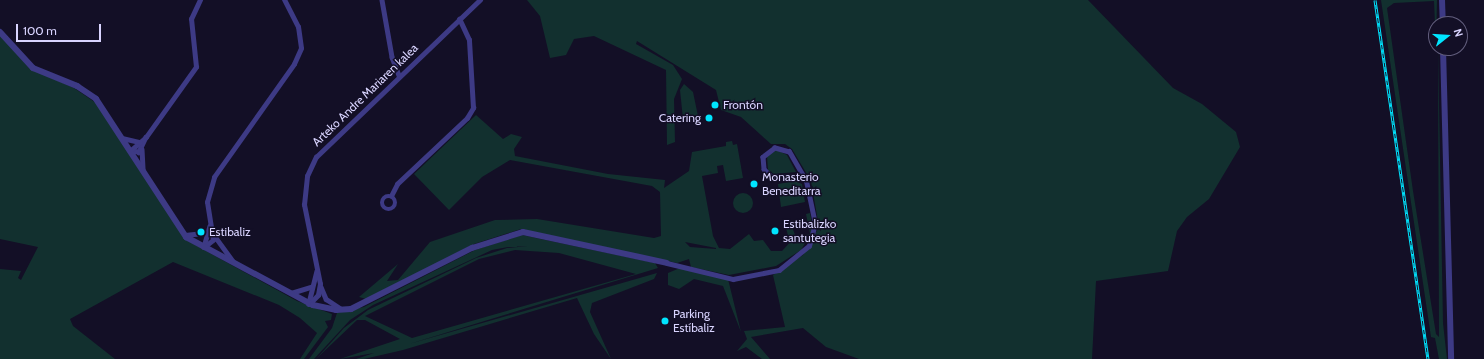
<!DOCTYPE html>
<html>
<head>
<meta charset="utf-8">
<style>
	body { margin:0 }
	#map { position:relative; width:1484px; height:359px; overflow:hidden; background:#130f26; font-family:Cabin,sans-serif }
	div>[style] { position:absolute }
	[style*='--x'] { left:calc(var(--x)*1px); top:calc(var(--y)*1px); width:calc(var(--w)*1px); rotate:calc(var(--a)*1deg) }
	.green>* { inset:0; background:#12302f }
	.round { border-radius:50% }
	.minor>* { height:4.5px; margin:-2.25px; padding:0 2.25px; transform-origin:2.25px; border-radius:2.25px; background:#3d3a85 }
	.minor>.ring { margin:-2.25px; padding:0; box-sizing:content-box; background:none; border:4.5px solid #3d3a85; border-radius:50% }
	.tertiary>* { height:6px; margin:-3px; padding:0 3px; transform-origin:3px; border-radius:3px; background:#3d3a85 }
	.rail>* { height:3px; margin-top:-1.5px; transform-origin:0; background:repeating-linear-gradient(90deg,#130f26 0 4.5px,#00e5ff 0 9px); box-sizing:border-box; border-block:1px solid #00e5ff }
	.dots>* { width:11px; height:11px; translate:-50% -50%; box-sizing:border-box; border:2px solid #130f26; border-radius:50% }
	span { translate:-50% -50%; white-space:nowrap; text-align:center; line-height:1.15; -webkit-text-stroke:3px #130f26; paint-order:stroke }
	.street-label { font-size:12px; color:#d9d4ff }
	.poi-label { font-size:12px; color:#d9d4ff }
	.left { translate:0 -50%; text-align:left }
	.right { translate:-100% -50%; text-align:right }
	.north { position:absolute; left:1428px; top:16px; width:40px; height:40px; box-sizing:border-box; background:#130f26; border:1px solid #625e7d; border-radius:50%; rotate:73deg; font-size:11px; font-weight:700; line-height:16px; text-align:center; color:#d9d4ff }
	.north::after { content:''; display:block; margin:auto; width:14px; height:18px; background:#00e5ff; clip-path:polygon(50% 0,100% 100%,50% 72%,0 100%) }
	.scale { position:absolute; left:16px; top:24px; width:85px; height:18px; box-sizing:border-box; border:2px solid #d9d4ff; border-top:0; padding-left:5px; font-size:12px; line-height:14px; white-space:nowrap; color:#d9d4ff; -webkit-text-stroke:3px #130f26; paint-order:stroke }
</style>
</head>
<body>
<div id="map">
	<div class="green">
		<i style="clip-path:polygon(527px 0,1088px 0,1173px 88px,1202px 104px,1236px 132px,1240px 147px,1209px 199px,1187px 217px,1177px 231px,1168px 271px,1096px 281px,1092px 359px,859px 359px,826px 347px,803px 328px,751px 337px,770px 359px,762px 359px,746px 347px,737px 351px,747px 339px,744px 331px,785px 327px,773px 275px,803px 255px,819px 227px,811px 181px,792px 149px,785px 144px,771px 144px,741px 117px,721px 110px,716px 90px,637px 41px,636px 44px,673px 65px,682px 79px,674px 99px,675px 142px,667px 145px,666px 70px,594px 36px,574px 39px,566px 55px,550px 58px,540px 16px)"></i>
		<i style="clip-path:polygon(1381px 0,1437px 0,1436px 47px,1434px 1px,1394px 3px,1387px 8px,1413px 191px,1436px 334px,1439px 337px,1438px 48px,1443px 323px,1447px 359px,1439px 359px,1435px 338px,1431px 337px)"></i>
		<i style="clip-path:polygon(0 35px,29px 68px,74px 88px,96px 103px,186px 240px,297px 301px,332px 314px,331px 320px,325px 321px,328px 327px,304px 359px,300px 359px,317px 333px,300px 318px,279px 305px,173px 262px,70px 319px,73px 326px,115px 359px,0 359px,0 269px,21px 271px,18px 278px,21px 280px,38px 247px,0 239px)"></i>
		<i style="clip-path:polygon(684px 84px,693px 92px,698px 116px,683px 119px,680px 90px)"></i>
		<i style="clip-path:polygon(evenodd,476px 115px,503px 139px,511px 134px,522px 137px,514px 149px,515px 156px,608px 174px,665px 180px,664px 188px,689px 171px,692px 152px,726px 146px,726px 142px,732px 141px,733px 145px,737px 144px,743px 178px,726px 181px,723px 165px,717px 166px,718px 173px,702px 176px,713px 236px,719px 248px,730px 249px,749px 234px,754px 241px,763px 240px,771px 251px,782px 251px,794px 238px,789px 239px,784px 221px,789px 220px,796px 237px,810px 234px,806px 214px,810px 213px,813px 230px,801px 250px,776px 266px,729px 275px,691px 267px,689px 259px,677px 263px,521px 229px,474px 244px,366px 299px,359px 297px,398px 264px,387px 281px,398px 280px,430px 242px,495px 220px,537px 219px,654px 238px,661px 236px,660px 192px,652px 186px,510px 160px,482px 177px,449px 210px,414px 174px,476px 115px,685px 242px,716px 248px,716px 249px,690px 247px,685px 242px)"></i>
		<i style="clip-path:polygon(777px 150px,787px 155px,796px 172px,774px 174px,768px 170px,767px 156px)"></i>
		<i style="clip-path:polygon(795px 181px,802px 184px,805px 202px,781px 207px,778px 184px)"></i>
		<i class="round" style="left:733px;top:193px;width:20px;height:20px"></i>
		<i style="clip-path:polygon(evenodd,522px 235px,655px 263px,658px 268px,409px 344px,657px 273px,654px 279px,592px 303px,590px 312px,611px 359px,594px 334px,577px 298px,403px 350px,364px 359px,356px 359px,374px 353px,340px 359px,400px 339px,365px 320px,357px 320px,316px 359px,344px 328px,368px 310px,476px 258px,507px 248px,528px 246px,508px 247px,492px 250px,373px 305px,350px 320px,314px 359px,309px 359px,332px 328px,337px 313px,364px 307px,475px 250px,522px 235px,515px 250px,559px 253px,636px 274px,412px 338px,365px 316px,479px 259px,515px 250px)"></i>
		<i style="clip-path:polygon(680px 268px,728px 279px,741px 332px,723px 286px,694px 279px,679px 289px,668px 285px,668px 273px)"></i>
	</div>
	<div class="minor">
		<i style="--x:382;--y:0;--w:58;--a:80"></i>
		<i style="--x:392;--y:57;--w:19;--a:69"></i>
		<i style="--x:146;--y:137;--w:17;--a:115"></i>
		<i style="--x:139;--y:152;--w:9;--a:-174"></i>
		<i style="--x:130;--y:151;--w:21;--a:-41"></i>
		<i style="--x:146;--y:137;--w:86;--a:-54.5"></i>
		<i style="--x:196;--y:67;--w:48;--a:-95.9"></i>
		<i style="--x:191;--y:19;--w:21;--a:-65"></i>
		<i style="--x:122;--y:138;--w:18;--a:13"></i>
		<i style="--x:142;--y:149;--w:20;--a:87"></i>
		<i class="ring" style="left:382px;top:196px;width:9.5px;height:9.5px"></i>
		<i style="--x:391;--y:196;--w:13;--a:-63"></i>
		<i style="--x:397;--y:184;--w:96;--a:-43.3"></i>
		<i style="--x:467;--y:118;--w:12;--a:-59"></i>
		<i style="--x:473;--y:108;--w:68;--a:-93.4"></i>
		<i style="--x:469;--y:40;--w:23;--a:-115"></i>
		<i style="--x:210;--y:226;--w:22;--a:106"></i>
		<i style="--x:204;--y:247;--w:11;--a:-38"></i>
		<i style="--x:213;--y:240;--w:38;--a:-99"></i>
		<i style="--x:207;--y:202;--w:26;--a:-74"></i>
		<i style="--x:214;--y:177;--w:138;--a:-54.7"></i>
		<i style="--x:294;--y:64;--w:17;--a:-66"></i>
		<i style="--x:301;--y:48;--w:21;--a:-98"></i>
		<i style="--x:298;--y:27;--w:30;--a:-117"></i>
		<i style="--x:185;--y:235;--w:20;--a:-6"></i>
		<i style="--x:214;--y:235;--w:32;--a:54"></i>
		<i style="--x:667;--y:263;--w:68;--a:13.6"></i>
		<i style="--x:733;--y:279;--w:47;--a:-11.1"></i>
		<i style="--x:779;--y:270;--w:38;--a:-39"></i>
		<i style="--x:809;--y:246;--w:23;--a:-75"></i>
		<i style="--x:815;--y:224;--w:44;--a:-101.8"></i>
		<i style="--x:806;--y:181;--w:34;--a:-120"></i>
		<i style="--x:789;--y:152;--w:15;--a:-164"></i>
		<i style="--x:775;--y:148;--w:15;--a:143"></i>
		<i style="--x:763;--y:157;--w:12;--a:85"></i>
		<i style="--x:764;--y:169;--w:10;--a:45"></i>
		<i style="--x:771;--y:176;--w:33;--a:2"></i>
		<i style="--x:317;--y:271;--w:34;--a:104"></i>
		<i style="--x:309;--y:304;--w:13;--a:-45"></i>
		<i style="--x:318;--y:295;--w:11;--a:-80"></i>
		<i style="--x:320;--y:284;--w:81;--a:-101.4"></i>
		<i style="--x:304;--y:205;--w:29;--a:-84"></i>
		<i style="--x:307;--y:176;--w:21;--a:-65"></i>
		<i style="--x:316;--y:157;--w:227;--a:-43.8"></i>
		<i style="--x:321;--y:287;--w:13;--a:67"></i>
		<i style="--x:326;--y:299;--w:17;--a:33"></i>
		<i style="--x:291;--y:293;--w:21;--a:-17"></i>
	</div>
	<div class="tertiary">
		<i style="--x:1442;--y:0;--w:24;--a:88"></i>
		<i style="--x:0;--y:32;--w:49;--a:47.5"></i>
		<i style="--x:33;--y:68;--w:48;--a:22.2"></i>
		<i style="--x:77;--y:86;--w:23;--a:34"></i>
		<i style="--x:96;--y:99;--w:165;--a:56.9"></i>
		<i style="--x:186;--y:237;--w:144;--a:28.2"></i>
		<i style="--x:313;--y:305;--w:24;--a:12"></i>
		<i style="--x:336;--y:310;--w:15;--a:-4"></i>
		<i style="--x:351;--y:309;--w:136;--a:-26.8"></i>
		<i style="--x:472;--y:248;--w:53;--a:-17.4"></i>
		<i style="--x:523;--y:232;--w:147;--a:12.1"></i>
		<i style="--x:1443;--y:48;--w:311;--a:88.5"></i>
	</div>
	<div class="rail">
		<i style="--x:1375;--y:0;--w:363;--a:81.6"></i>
	</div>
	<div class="dots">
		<i style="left:715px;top:105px;background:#00e5ff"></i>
		<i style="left:709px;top:118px;background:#00e5ff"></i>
		<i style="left:754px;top:184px;background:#00e5ff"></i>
		<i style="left:775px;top:231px;background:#00e5ff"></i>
		<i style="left:201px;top:232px;background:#00e5ff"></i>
		<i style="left:665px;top:321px;background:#00e5ff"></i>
	</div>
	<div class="street-label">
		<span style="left:365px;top:95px;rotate:-44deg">Arteko Andre Mariaren kalea</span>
	</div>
	<div class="poi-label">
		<span class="left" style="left:723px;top:105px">Frontón</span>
		<span class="right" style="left:701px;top:118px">Catering</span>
		<span class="left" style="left:762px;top:184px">Monasterio<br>Beneditarra</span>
		<span class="left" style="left:783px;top:231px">Estibalizko<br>santutegia</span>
		<span class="left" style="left:209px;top:232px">Estibaliz</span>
		<span class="left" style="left:673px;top:321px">Parking<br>Estíbaliz</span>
	</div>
	<div class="north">N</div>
	<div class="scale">100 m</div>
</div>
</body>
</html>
